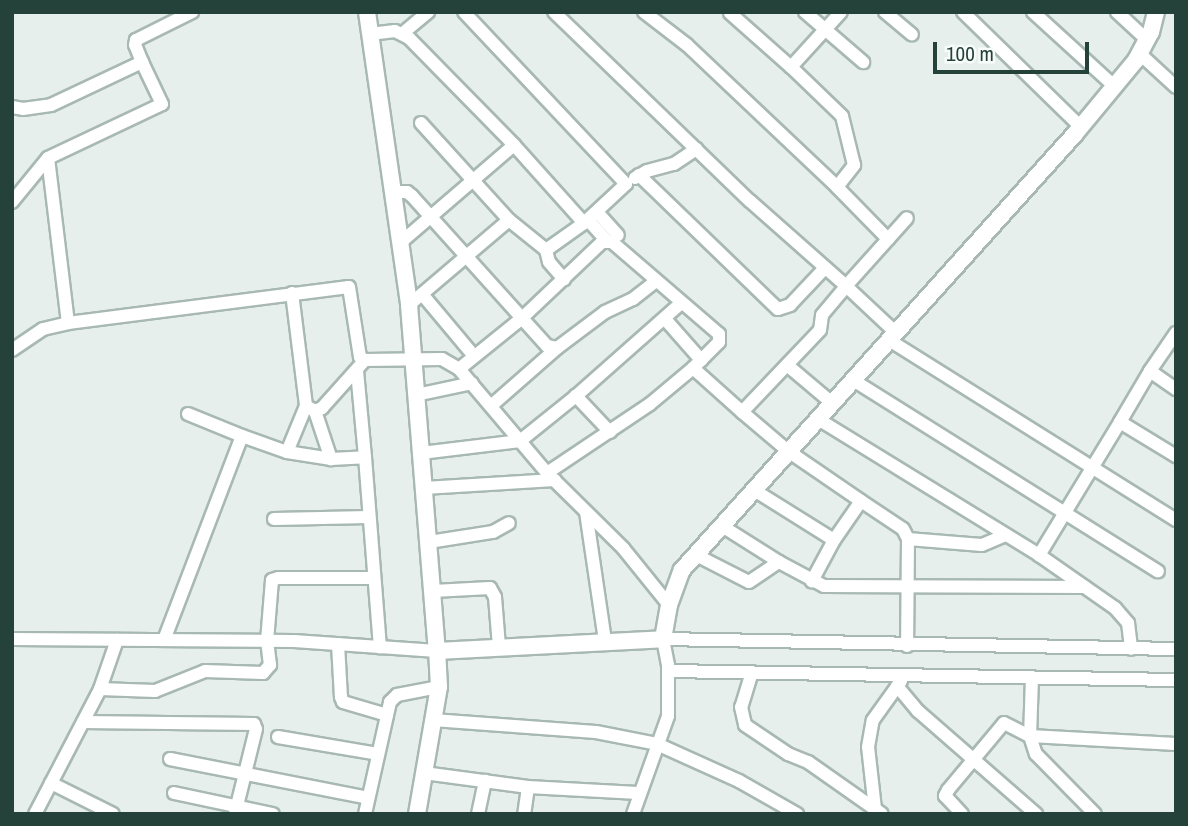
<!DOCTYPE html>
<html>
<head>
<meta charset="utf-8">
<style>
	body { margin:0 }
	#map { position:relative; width:1188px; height:826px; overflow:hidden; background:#e6efeb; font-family:"Archivo Narrow",sans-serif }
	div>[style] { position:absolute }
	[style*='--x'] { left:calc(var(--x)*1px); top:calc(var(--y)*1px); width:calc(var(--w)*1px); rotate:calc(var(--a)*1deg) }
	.roads { filter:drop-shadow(2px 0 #a8b8b2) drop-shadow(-2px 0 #a8b8b2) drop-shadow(0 2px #a8b8b2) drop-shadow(0 -2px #a8b8b2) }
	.minor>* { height:12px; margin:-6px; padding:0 6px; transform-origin:6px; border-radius:6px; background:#fff }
	.tertiary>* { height:16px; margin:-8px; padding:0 8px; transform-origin:8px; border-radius:8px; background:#fff }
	span { translate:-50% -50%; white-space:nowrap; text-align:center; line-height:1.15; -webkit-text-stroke:5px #f7fbf9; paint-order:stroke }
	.frame { position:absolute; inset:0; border:14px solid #24423a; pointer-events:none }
	.scale { position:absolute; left:933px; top:42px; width:156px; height:32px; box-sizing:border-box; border:4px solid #24423a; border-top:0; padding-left:9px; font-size:21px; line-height:24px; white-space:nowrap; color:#24423a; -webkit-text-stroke:5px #f7fbf9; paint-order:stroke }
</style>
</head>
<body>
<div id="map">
	<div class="roads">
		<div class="minor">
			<i style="--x:554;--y:12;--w:272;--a:44"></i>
			<i style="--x:750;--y:201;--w:128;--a:41.5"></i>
			<i style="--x:846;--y:286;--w:91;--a:-48.1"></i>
			<i style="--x:644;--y:12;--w:54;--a:37.5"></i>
			<i style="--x:687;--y:45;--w:207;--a:43.4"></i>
			<i style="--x:837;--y:187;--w:28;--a:-52"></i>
			<i style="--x:854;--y:165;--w:50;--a:-103.8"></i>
			<i style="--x:842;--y:116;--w:71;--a:-136.1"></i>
			<i style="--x:805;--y:12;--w:77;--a:40.8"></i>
			<i style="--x:885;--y:12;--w:35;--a:40"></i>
			<i style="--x:963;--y:12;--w:165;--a:44.3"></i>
			<i style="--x:1033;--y:12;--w:110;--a:42.4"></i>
			<i style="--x:1117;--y:12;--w:41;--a:43"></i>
			<i style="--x:730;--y:13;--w:81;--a:41.5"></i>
			<i style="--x:791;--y:67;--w:74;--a:-47.7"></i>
			<i style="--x:403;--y:33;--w:33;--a:-40"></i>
			<i style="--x:370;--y:34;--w:25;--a:-7"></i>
			<i style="--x:395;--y:31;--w:16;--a:27"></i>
			<i style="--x:409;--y:38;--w:150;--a:45.5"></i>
			<i style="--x:514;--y:145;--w:150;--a:139.3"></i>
			<i style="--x:1139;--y:53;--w:50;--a:42.6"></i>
			<i style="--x:12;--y:107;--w:11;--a:10"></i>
			<i style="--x:23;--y:109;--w:28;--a:-8"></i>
			<i style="--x:51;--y:105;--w:101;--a:-25.3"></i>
			<i style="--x:142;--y:62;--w:18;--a:-112"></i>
			<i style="--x:135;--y:45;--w:5;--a:-79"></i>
			<i style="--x:136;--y:40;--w:63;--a:-26.6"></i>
			<i style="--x:421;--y:123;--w:131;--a:47.8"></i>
			<i style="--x:514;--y:145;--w:105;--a:48.1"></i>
			<i style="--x:48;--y:158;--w:166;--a:83.1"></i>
			<i style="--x:68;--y:323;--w:283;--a:-7.3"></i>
			<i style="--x:349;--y:287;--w:71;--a:81.1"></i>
			<i style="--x:360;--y:357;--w:6;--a:31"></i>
			<i style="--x:365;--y:360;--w:77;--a:-0.7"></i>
			<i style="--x:442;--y:359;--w:20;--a:30"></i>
			<i style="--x:639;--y:175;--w:193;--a:44"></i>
			<i style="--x:778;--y:309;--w:13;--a:-18"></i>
			<i style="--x:790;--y:305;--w:51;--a:-46.6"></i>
			<i style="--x:635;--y:178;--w:14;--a:-30"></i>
			<i style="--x:647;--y:171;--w:28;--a:-15"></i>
			<i style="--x:674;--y:164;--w:27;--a:-34"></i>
			<i style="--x:837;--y:187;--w:73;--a:45.6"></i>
			<i style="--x:392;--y:192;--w:15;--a:0"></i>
			<i style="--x:407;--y:192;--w:6;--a:39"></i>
			<i style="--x:412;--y:196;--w:202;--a:48"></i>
			<i style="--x:547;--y:346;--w:10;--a:11"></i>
			<i style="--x:557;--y:348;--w:60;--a:-36.9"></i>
			<i style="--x:605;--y:312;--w:31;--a:-25"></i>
			<i style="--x:633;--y:299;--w:29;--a:-38"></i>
			<i style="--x:12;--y:202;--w:57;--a:-50.7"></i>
			<i style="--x:48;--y:158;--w:126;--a:-25.3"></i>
			<i style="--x:162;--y:104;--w:47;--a:-115.5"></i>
			<i style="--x:597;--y:212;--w:31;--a:48"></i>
			<i style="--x:588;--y:220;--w:28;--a:48"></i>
			<i style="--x:546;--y:250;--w:12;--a:76"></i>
			<i style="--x:549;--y:262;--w:23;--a:49"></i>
			<i style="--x:292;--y:293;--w:114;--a:82.9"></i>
			<i style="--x:306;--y:406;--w:10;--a:29"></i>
			<i style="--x:315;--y:411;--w:8;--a:-23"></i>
			<i style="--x:322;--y:408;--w:64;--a:-48.1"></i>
			<i style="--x:422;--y:294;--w:81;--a:50"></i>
			<i style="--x:409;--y:305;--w:131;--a:-40.4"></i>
			<i style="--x:509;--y:220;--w:48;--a:39"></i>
			<i style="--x:546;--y:250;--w:47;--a:-35.4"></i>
			<i style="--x:584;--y:223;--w:57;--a:-42.9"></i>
			<i style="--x:626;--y:184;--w:236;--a:-133.3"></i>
			<i style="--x:665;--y:319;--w:55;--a:48.7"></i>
			<i style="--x:1176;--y:333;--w:46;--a:124.4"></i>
			<i style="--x:1150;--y:371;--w:32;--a:35"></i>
			<i style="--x:889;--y:340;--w:339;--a:32.1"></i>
			<i style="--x:12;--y:350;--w:37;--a:-34"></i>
			<i style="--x:43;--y:329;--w:26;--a:-13"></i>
			<i style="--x:787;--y:365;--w:59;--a:40.2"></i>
			<i style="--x:1150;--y:371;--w:59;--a:120.5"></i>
			<i style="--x:1120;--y:422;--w:66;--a:31.3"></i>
			<i style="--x:853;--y:380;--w:360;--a:32.1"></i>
			<i style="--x:416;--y:395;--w:57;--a:-12.1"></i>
			<i style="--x:492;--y:405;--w:86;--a:-41.2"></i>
			<i style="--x:315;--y:411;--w:51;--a:71.6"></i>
			<i style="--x:331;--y:459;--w:34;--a:-3"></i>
			<i style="--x:365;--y:457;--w:87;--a:-95.3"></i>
			<i style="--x:188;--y:414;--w:58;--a:22.2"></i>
			<i style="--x:818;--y:419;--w:259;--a:31.6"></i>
			<i style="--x:1120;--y:422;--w:156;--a:121.3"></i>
			<i style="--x:1039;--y:555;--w:93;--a:34.9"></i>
			<i style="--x:1115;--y:608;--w:20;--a:49"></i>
			<i style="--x:1128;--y:623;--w:26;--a:83"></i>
			<i style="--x:610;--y:432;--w:50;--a:-133.4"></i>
			<i style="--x:576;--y:396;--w:140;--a:-41.5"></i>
			<i style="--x:287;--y:452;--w:45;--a:9"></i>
			<i style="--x:421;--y:453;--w:100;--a:-6.9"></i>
			<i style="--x:520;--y:441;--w:72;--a:-38.8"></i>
			<i style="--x:365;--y:457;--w:191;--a:85.5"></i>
			<i style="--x:547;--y:473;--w:136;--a:-130.2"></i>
			<i style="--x:459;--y:369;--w:80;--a:-38.9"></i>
			<i style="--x:521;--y:319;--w:112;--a:-43.5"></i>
			<i style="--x:602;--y:242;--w:10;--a:0"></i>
			<i style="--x:612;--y:242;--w:141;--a:40.7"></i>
			<i style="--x:719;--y:334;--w:8;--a:90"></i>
			<i style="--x:719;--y:342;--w:37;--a:135"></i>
			<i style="--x:424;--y:488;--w:131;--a:-3.5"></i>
			<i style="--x:754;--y:490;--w:94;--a:32"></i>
			<i style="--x:834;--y:540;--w:47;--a:118.2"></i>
			<i style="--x:861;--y:501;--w:88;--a:-145.6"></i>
			<i style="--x:788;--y:451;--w:60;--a:-139.7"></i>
			<i style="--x:742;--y:412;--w:113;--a:-46.4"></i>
			<i style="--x:820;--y:330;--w:15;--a:-82"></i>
			<i style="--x:822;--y:315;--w:38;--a:-50"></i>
			<i style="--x:846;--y:286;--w:69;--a:43.2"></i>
			<i style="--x:586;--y:512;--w:129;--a:81.6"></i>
			<i style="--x:274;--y:519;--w:95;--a:-1.2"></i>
			<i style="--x:722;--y:526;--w:67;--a:32.3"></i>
			<i style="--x:908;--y:539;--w:74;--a:4.6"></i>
			<i style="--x:982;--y:545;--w:25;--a:-23"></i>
			<i style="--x:834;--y:540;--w:47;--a:-55.3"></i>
			<i style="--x:861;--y:501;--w:50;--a:33.7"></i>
			<i style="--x:903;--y:529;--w:11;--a:63"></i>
			<i style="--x:908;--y:539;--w:107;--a:90.5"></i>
			<i style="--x:429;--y:542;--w:65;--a:-8.9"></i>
			<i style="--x:493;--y:532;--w:18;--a:-29"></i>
			<i style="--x:696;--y:555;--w:59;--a:27"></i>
			<i style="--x:749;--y:582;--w:36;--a:-34"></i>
			<i style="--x:779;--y:562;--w:51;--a:28.1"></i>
			<i style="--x:824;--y:586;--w:261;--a:0.2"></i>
			<i style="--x:433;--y:591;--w:57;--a:-3"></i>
			<i style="--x:490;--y:588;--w:10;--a:61"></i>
			<i style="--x:495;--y:597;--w:50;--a:85.4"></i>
			<i style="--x:669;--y:605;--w:73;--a:-128.9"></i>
			<i style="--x:623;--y:548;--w:107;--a:-135.4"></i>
			<i style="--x:547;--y:473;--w:124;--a:-33.8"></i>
			<i style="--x:650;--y:404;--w:56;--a:-39.9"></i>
			<i style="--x:693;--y:368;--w:66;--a:41.9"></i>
			<i style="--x:12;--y:639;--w:282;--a:0.4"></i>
			<i style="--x:294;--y:641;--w:143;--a:4"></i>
			<i style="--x:164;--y:640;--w:218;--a:-69.1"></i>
			<i style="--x:242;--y:436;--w:48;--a:19.6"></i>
			<i style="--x:287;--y:452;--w:50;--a:-67.6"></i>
			<i style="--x:338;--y:644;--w:53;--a:86.8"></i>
			<i style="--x:341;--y:697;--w:5;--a:68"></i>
			<i style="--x:343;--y:702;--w:46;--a:16.5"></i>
			<i style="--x:669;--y:671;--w:507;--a:1.02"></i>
			<i style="--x:752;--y:672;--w:37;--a:107"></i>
			<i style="--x:741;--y:707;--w:18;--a:77"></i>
			<i style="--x:745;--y:725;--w:52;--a:34"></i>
			<i style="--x:788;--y:754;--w:22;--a:22"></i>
			<i style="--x:808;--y:762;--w:90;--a:35.1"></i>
			<i style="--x:1032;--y:677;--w:59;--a:91.9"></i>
			<i style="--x:1030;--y:736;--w:146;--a:3.1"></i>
			<i style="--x:897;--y:686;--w:33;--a:50"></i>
			<i style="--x:918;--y:711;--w:157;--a:41.1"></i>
			<i style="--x:100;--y:689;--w:55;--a:2.1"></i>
			<i style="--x:155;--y:691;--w:54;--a:-21.8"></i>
			<i style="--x:205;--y:671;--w:58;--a:2"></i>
			<i style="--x:263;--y:673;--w:11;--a:-49"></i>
			<i style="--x:270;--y:665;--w:24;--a:-97"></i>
			<i style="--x:267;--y:641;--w:61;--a:-85.3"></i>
			<i style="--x:272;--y:580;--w:6;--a:-18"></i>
			<i style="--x:278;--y:578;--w:96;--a:0"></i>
			<i style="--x:433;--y:720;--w:163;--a:4.2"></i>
			<i style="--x:596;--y:732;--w:62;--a:11.1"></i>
			<i style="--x:657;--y:744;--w:90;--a:24.3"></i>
			<i style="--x:739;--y:781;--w:67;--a:29.6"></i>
			<i style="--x:83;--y:722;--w:171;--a:0.7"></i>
			<i style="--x:254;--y:724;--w:5;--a:68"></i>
			<i style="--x:256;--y:729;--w:88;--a:103.9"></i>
			<i style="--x:278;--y:737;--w:101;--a:9.6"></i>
			<i style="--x:170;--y:759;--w:202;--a:11.1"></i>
			<i style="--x:424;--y:773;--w:105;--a:7.7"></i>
			<i style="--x:528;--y:787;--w:27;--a:98"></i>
			<i style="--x:51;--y:783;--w:69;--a:26.6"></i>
			<i style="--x:528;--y:787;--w:110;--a:3.1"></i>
			<i style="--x:174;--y:793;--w:101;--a:12"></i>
			<i style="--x:875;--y:809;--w:62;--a:-96.4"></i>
			<i style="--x:868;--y:747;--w:27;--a:-80"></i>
			<i style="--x:873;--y:720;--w:48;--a:-54.3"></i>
			<i style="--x:35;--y:814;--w:141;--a:-62.5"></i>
			<i style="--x:100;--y:689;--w:52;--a:-70.9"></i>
			<i style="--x:365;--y:814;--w:115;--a:-77.4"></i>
			<i style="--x:390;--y:702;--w:10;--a:-45"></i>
			<i style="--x:397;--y:695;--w:43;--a:-10.8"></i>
			<i style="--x:478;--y:814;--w:34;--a:-78"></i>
			<i style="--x:633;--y:814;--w:104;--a:-70.3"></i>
			<i style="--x:668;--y:716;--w:51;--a:-90"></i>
			<i style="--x:668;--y:665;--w:26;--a:-101"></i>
			<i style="--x:663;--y:639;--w:513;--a:1.12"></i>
			<i style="--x:962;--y:814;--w:25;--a:-133"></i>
			<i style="--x:945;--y:796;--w:7;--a:-63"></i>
			<i style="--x:948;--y:790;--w:87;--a:-50.1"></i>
			<i style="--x:1004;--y:723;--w:29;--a:27"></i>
			<i style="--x:1030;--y:736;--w:19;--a:72"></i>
			<i style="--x:1036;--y:754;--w:84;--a:45.5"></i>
		</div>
		<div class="tertiary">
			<i style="--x:367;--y:12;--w:296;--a:81.8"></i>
			<i style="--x:409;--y:305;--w:347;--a:85.4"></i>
			<i style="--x:437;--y:651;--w:226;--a:-3"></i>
			<i style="--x:663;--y:639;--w:35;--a:-80"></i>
			<i style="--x:669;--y:605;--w:37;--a:-70"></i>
			<i style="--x:682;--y:570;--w:586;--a:-47.98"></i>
			<i style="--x:1074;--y:135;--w:97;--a:-50.4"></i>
			<i style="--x:1136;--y:60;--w:32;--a:-62"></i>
			<i style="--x:1151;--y:32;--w:21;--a:-76"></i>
			<i style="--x:417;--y:814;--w:129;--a:-80.2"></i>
			<i style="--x:439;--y:687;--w:36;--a:-93"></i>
		</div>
	</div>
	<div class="frame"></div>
	<div class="scale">100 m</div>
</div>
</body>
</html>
